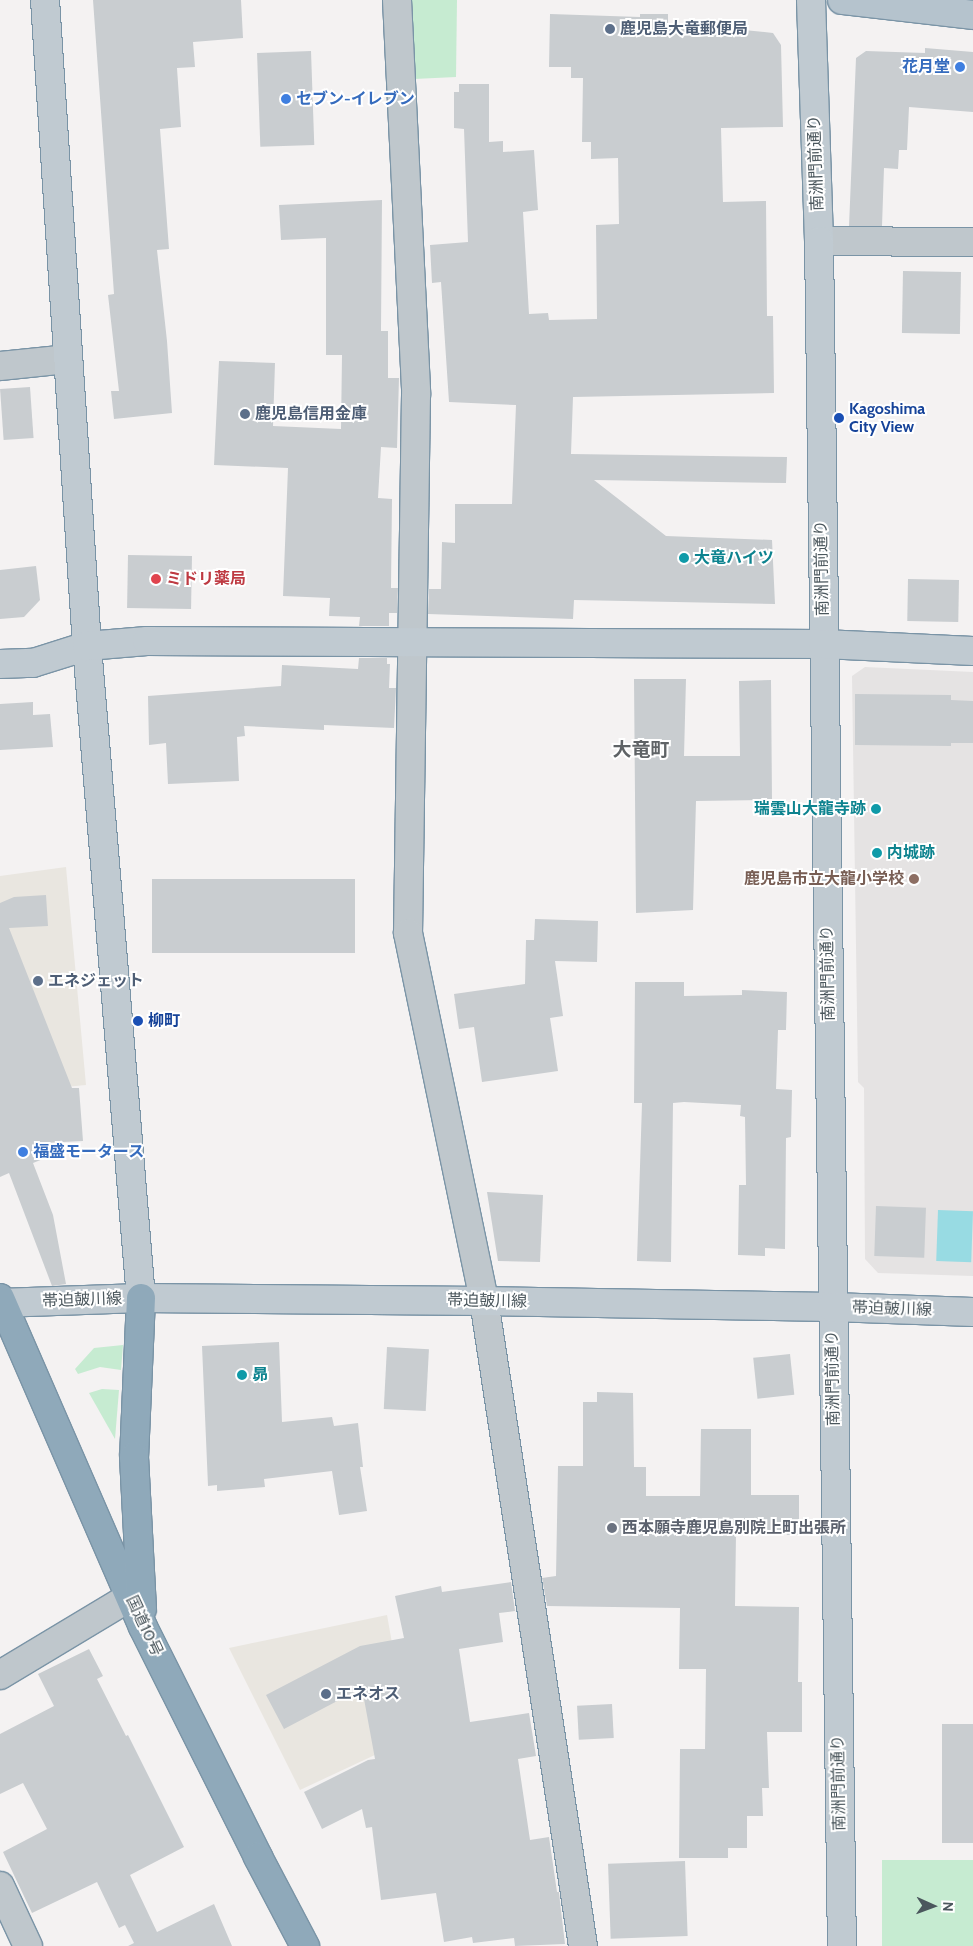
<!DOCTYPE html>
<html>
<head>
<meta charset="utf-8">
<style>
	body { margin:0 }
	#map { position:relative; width:973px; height:1946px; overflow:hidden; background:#f4f2f2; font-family:Cabin,"Noto Sans JP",sans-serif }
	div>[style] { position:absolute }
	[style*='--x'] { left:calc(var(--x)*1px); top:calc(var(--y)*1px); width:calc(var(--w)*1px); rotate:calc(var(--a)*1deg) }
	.commercial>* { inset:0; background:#e9e6e0 }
	.education>* { inset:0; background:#e5e3e3 }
	.green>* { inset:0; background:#c6ebd1; transform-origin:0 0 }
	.water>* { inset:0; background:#98dbe3; transform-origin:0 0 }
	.building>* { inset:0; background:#c9cdd0; transform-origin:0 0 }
	.roads { filter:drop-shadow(1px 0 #7a94a6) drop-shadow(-1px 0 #7a94a6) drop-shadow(0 1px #7a94a6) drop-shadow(0 -1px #7a94a6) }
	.street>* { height:28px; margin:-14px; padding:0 14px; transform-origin:14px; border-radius:14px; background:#bfc7cc }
	.secondary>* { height:28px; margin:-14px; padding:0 14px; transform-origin:14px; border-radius:14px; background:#c0cad1 }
	.primary>* { height:28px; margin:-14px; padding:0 14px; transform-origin:14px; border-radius:14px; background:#b5c3cd }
	.highway>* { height:28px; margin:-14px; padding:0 14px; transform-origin:14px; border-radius:14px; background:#8fa9ba }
	.dots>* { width:14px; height:14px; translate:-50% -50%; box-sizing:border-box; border:2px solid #fff; border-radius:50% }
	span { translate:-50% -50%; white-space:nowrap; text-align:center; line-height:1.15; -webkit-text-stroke:4px #fff; paint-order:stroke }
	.service-label { font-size:16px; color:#4e5e75; font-weight:700 }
	.left { translate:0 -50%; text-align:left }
	.shop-label { font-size:16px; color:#366cbe; font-weight:700 }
	.right { translate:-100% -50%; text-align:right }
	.street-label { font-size:16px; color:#4b575d }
	.transit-label { font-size:16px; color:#164399; font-weight:700 }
	.culture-label { font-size:16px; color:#0d838f; font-weight:700 }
	.health-label { font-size:16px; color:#be3a42; font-weight:700 }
	.education-label { font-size:16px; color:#785e54; font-weight:700 }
	.worship-label { font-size:16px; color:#5b616d; font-weight:700 }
	.quarter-label { font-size:19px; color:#5f6366; font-weight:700 }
	.north { position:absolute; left:908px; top:1881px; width:50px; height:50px; -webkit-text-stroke:4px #fff; paint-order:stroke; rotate:92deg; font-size:14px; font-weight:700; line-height:20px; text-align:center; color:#4b575d }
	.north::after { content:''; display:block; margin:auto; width:18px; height:22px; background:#4b575d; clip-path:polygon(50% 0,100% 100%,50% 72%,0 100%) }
</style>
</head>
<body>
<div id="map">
	<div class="commercial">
		<i style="clip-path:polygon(66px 867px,86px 1085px,34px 1090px,0 1144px,0 876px)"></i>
		<i style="clip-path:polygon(387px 1615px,409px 1739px,300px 1790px,229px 1648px)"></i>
	</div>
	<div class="education">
		<i style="clip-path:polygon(865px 667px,973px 672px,973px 1276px,878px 1273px,865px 1259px,864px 1088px,858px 1082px,852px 676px)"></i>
	</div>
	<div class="green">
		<i style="clip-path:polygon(409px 0,457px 0,456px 77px,414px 79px)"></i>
		<i style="clip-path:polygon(123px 1345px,121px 1370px,100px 1367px,78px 1374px,75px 1369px,94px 1348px)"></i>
		<i style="clip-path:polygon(102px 1389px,119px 1390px,115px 1439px,89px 1393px)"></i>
		<i style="left:973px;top:1860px;width:86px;height:91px;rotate:90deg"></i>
	</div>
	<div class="water">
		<i style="left:938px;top:1210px;width:35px;height:51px;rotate:2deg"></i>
	</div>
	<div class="building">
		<i style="clip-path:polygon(93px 0,241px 0,243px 38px,193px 42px,195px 67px,177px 68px,181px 127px,160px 129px,169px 249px,157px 250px,167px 341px,172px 413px,114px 419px,111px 391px,119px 391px,108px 295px,114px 294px)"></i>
		<i style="clip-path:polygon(550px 14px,640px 17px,640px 14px,668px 14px,668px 23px,734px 24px,734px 29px,773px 33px,781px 45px,783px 127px,721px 128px,723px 202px,766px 201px,767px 316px,773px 316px,774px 393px,573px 397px,571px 454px,787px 457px,786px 483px,594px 480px,666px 536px,772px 540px,775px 604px,574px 600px,573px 619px,428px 614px,429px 589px,441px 589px,442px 542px,455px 543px,455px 504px,512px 504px,516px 405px,449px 402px,441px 282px,432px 283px,430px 245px,468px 242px,464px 129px,454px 128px,454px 92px,459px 92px,459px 84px,489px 84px,489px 142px,503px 141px,503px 152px,534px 150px,538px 210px,523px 212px,529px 314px,548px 313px,549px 320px,597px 319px,596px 225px,619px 224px,618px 158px,591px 159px,591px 142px,582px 142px,583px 78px,571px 78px,571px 67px,549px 67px)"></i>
		<i style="clip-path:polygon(925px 48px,973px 52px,973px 112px,909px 107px,907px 150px,899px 150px,898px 169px,884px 168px,882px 226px,849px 226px,856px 58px,866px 51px,925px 53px)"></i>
		<i style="left:311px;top:51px;width:94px;height:54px;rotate:88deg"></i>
		<i style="clip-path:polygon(382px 200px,381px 331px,388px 331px,388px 378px,399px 378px,397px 448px,381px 447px,378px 498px,392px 499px,391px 588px,398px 588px,397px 613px,389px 613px,389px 626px,359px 626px,360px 617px,329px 616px,330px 598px,283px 596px,288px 468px,214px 465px,219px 361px,275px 363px,273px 426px,341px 429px,342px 355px,326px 355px,326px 238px,281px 240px,279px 205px)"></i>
		<i style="left:903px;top:271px;width:58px;height:62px;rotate:1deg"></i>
		<i style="left:30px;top:387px;width:51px;height:30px;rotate:86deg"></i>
		<i style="left:128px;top:555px;width:64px;height:53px;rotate:1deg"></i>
		<i style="clip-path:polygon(36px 566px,40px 600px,24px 617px,0 619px,0 570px)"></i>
		<i style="left:908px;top:579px;width:51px;height:42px;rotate:1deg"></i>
		<i style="clip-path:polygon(359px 658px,387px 658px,387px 664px,390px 664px,389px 688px,396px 688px,394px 728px,324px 725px,324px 730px,244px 726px,245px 736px,237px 737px,239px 781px,168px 784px,166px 743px,149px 745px,148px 696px,281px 686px,282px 665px,358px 669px)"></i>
		<i style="clip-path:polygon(634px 679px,686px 679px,684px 756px,740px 756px,739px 681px,771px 680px,772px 800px,696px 801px,693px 910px,636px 913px)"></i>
		<i style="clip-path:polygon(855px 694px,951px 695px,951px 700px,973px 701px,973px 743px,951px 743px,951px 746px,855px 745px)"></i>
		<i style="clip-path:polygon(33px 702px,33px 715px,50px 714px,53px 747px,0 750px,0 704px)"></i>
		<i style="left:152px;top:879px;width:203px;height:74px"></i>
		<i style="clip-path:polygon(46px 895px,48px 926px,9px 928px,72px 1088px,79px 1088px,83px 1141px,42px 1143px,48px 1157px,33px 1163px,53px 1215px,66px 1284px,52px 1286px,9px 1173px,0 1177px,0 903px,14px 897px)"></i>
		<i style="clip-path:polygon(535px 919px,598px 921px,597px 962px,555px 961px,563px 1016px,550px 1018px,558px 1071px,482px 1082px,474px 1027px,459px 1029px,454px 994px,525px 984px,526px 940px,534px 940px)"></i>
		<i style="clip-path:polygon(635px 982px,684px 982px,684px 996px,742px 995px,742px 990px,787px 992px,786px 1030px,778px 1030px,776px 1089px,792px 1090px,791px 1137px,786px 1138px,785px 1249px,765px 1248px,765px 1256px,738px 1255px,739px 1185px,746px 1185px,745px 1117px,740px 1116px,741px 1105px,684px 1102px,673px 1103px,671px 1262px,637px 1261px,642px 1103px,634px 1103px)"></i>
		<i style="clip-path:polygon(487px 1192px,543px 1195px,540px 1262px,498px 1261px)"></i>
		<i style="left:876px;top:1206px;width:50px;height:50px;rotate:2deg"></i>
		<i style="clip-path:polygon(279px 1342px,282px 1422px,332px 1417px,334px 1426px,358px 1423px,363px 1467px,360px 1467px,367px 1511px,339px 1515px,332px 1471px,264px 1479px,265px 1487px,217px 1491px,217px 1485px,208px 1486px,202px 1346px)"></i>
		<i style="left:387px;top:1347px;width:42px;height:62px;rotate:3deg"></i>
		<i style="left:790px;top:1354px;width:41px;height:37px;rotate:84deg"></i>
		<i style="clip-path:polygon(597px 1392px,633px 1393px,634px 1467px,646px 1467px,646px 1496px,700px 1496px,701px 1429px,751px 1429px,751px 1495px,799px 1495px,799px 1535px,736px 1534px,735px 1606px,799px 1607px,798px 1682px,802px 1682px,802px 1732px,767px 1732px,769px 1788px,762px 1788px,763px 1816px,747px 1816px,747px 1848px,728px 1848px,728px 1858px,679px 1858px,680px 1749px,705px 1749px,706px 1669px,679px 1669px,680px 1608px,547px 1606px,542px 1578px,556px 1576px,558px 1466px,583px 1466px,583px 1402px,597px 1402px)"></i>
		<i style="clip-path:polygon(511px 1582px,515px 1611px,499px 1613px,503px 1642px,459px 1649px,470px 1722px,529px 1713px,536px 1756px,518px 1759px,530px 1840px,549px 1837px,557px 1892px,559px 1892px,560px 1902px,565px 1944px,515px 1946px,514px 1938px,473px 1943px,472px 1937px,444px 1942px,436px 1893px,381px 1900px,372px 1827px,366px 1828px,362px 1809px,322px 1829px,304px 1792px,368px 1760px,375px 1759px,362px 1688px,284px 1729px,266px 1695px,360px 1646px,404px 1638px,395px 1596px,441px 1586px,442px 1592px)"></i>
		<i style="clip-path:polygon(89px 1649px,103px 1676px,97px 1679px,126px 1736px,128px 1735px,184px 1847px,130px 1875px,157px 1932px,214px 1904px,232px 1946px,128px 1946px,134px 1943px,125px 1925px,119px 1928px,97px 1882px,32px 1913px,3px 1852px,47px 1829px,23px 1783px,0 1794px,0 1734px,54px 1706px,38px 1674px)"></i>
		<i style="left:612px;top:1704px;width:34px;height:35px;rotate:87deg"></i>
		<i style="left:942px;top:1724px;width:31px;height:119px"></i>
		<i style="left:685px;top:1861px;width:75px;height:77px;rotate:88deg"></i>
	</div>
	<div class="roads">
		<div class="street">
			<i style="--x:397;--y:0;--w:395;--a:87.2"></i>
			<i style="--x:416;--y:395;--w:538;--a:90.85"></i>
			<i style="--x:408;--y:933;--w:376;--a:78.3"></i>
			<i style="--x:484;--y:1301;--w:653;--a:81.27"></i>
			<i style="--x:819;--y:241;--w:154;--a:0.4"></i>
			<i style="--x:0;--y:366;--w:68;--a:-5.9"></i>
			<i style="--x:0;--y:1675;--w:152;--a:-31"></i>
			<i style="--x:0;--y:1886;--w:66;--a:65"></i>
		</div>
		<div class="secondary">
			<i style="--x:45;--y:0;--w:647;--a:86.28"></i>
			<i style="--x:87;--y:646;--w:654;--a:85.27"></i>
			<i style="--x:811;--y:0;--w:241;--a:88.1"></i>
			<i style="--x:819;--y:241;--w:1705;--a:89.23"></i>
			<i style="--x:0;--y:664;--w:33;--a:-2"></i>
			<i style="--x:33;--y:663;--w:57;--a:-17.5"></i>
			<i style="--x:87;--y:646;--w:60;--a:-4.8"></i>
			<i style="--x:147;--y:641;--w:676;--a:0.25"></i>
			<i style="--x:823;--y:644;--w:150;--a:2.7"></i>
			<i style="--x:0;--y:1303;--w:141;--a:-2"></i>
			<i style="--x:141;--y:1298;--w:343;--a:0.5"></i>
			<i style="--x:484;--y:1301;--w:348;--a:1"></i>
			<i style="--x:832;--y:1307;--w:141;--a:2"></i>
		</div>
		<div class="primary">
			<i style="--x:842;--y:0;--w:132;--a:6.5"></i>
		</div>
		<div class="highway">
			<i style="--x:0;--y:1298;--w:359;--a:66.5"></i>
			<i style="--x:143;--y:1627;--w:257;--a:63.4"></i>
			<i style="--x:258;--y:1857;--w:101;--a:62.2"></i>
			<i style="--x:141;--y:1298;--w:159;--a:92.5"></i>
			<i style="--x:134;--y:1457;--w:152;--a:87"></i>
		</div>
	</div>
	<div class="dots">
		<i style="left:610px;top:29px;background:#5c6f8a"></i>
		<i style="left:960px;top:67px;background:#3f7fe0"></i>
		<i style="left:286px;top:99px;background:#3f7fe0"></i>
		<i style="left:245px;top:414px;background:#5c6f8a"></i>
		<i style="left:839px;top:418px;background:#1a4fb4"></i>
		<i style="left:684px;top:558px;background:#0f9aa8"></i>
		<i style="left:156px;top:579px;background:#e0444e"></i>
		<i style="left:876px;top:809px;background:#0f9aa8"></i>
		<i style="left:877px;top:853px;background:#0f9aa8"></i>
		<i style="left:914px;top:879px;background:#8d6e63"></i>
		<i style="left:38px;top:981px;background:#5c6f8a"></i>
		<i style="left:138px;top:1021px;background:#1a4fb4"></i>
		<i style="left:23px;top:1152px;background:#3f7fe0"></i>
		<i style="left:242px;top:1375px;background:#0f9aa8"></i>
		<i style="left:612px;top:1528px;background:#6b7280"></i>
		<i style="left:326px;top:1694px;background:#5c6f8a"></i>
	</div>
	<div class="service-label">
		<span class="left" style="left:620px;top:29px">鹿児島大竜郵便局</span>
		<span class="left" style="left:255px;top:414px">鹿児島信用金庫</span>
		<span class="left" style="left:48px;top:981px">エネジェット</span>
		<span class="left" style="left:336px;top:1694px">エネオス</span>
	</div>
	<div class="shop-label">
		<span class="right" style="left:950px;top:67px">花月堂</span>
		<span class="left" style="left:296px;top:99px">セブン-イレブン</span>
		<span class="left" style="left:33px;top:1152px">福盛モータース</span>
	</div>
	<div class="street-label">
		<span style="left:816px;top:163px;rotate:-92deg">南洲門前通り</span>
		<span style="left:822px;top:568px;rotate:-91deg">南洲門前通り</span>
		<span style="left:828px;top:973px;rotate:-91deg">南洲門前通り</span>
		<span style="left:82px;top:1300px;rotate:-2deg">帯迫皷川線</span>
		<span style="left:487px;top:1301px;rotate:1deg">帯迫皷川線</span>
		<span style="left:892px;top:1309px;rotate:2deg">帯迫皷川線</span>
		<span style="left:833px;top:1378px;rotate:-91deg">南洲門前通り</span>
		<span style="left:144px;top:1626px;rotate:65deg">国道10号</span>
		<span style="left:839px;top:1783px;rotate:-91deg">南洲門前通り</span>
	</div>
	<div class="transit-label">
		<span class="left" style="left:849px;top:418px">Kagoshima<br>City View</span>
		<span class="left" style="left:148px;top:1021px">柳町</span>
	</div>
	<div class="culture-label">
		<span class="left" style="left:694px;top:558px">大竜ハイツ</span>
		<span class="right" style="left:866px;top:809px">瑞雲山大龍寺跡</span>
		<span class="left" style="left:887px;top:853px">内城跡</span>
		<span class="left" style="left:252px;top:1375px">昴</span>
	</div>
	<div class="health-label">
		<span class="left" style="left:166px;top:579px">ミドリ薬局</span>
	</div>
	<div class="education-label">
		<span class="right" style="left:904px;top:879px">鹿児島市立大龍小学校</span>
	</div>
	<div class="worship-label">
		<span class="left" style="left:622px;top:1528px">西本願寺鹿児島別院上町出張所</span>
	</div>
	<div class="quarter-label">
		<span style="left:641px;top:750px">大竜町</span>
	</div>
	<div class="north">N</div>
</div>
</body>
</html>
